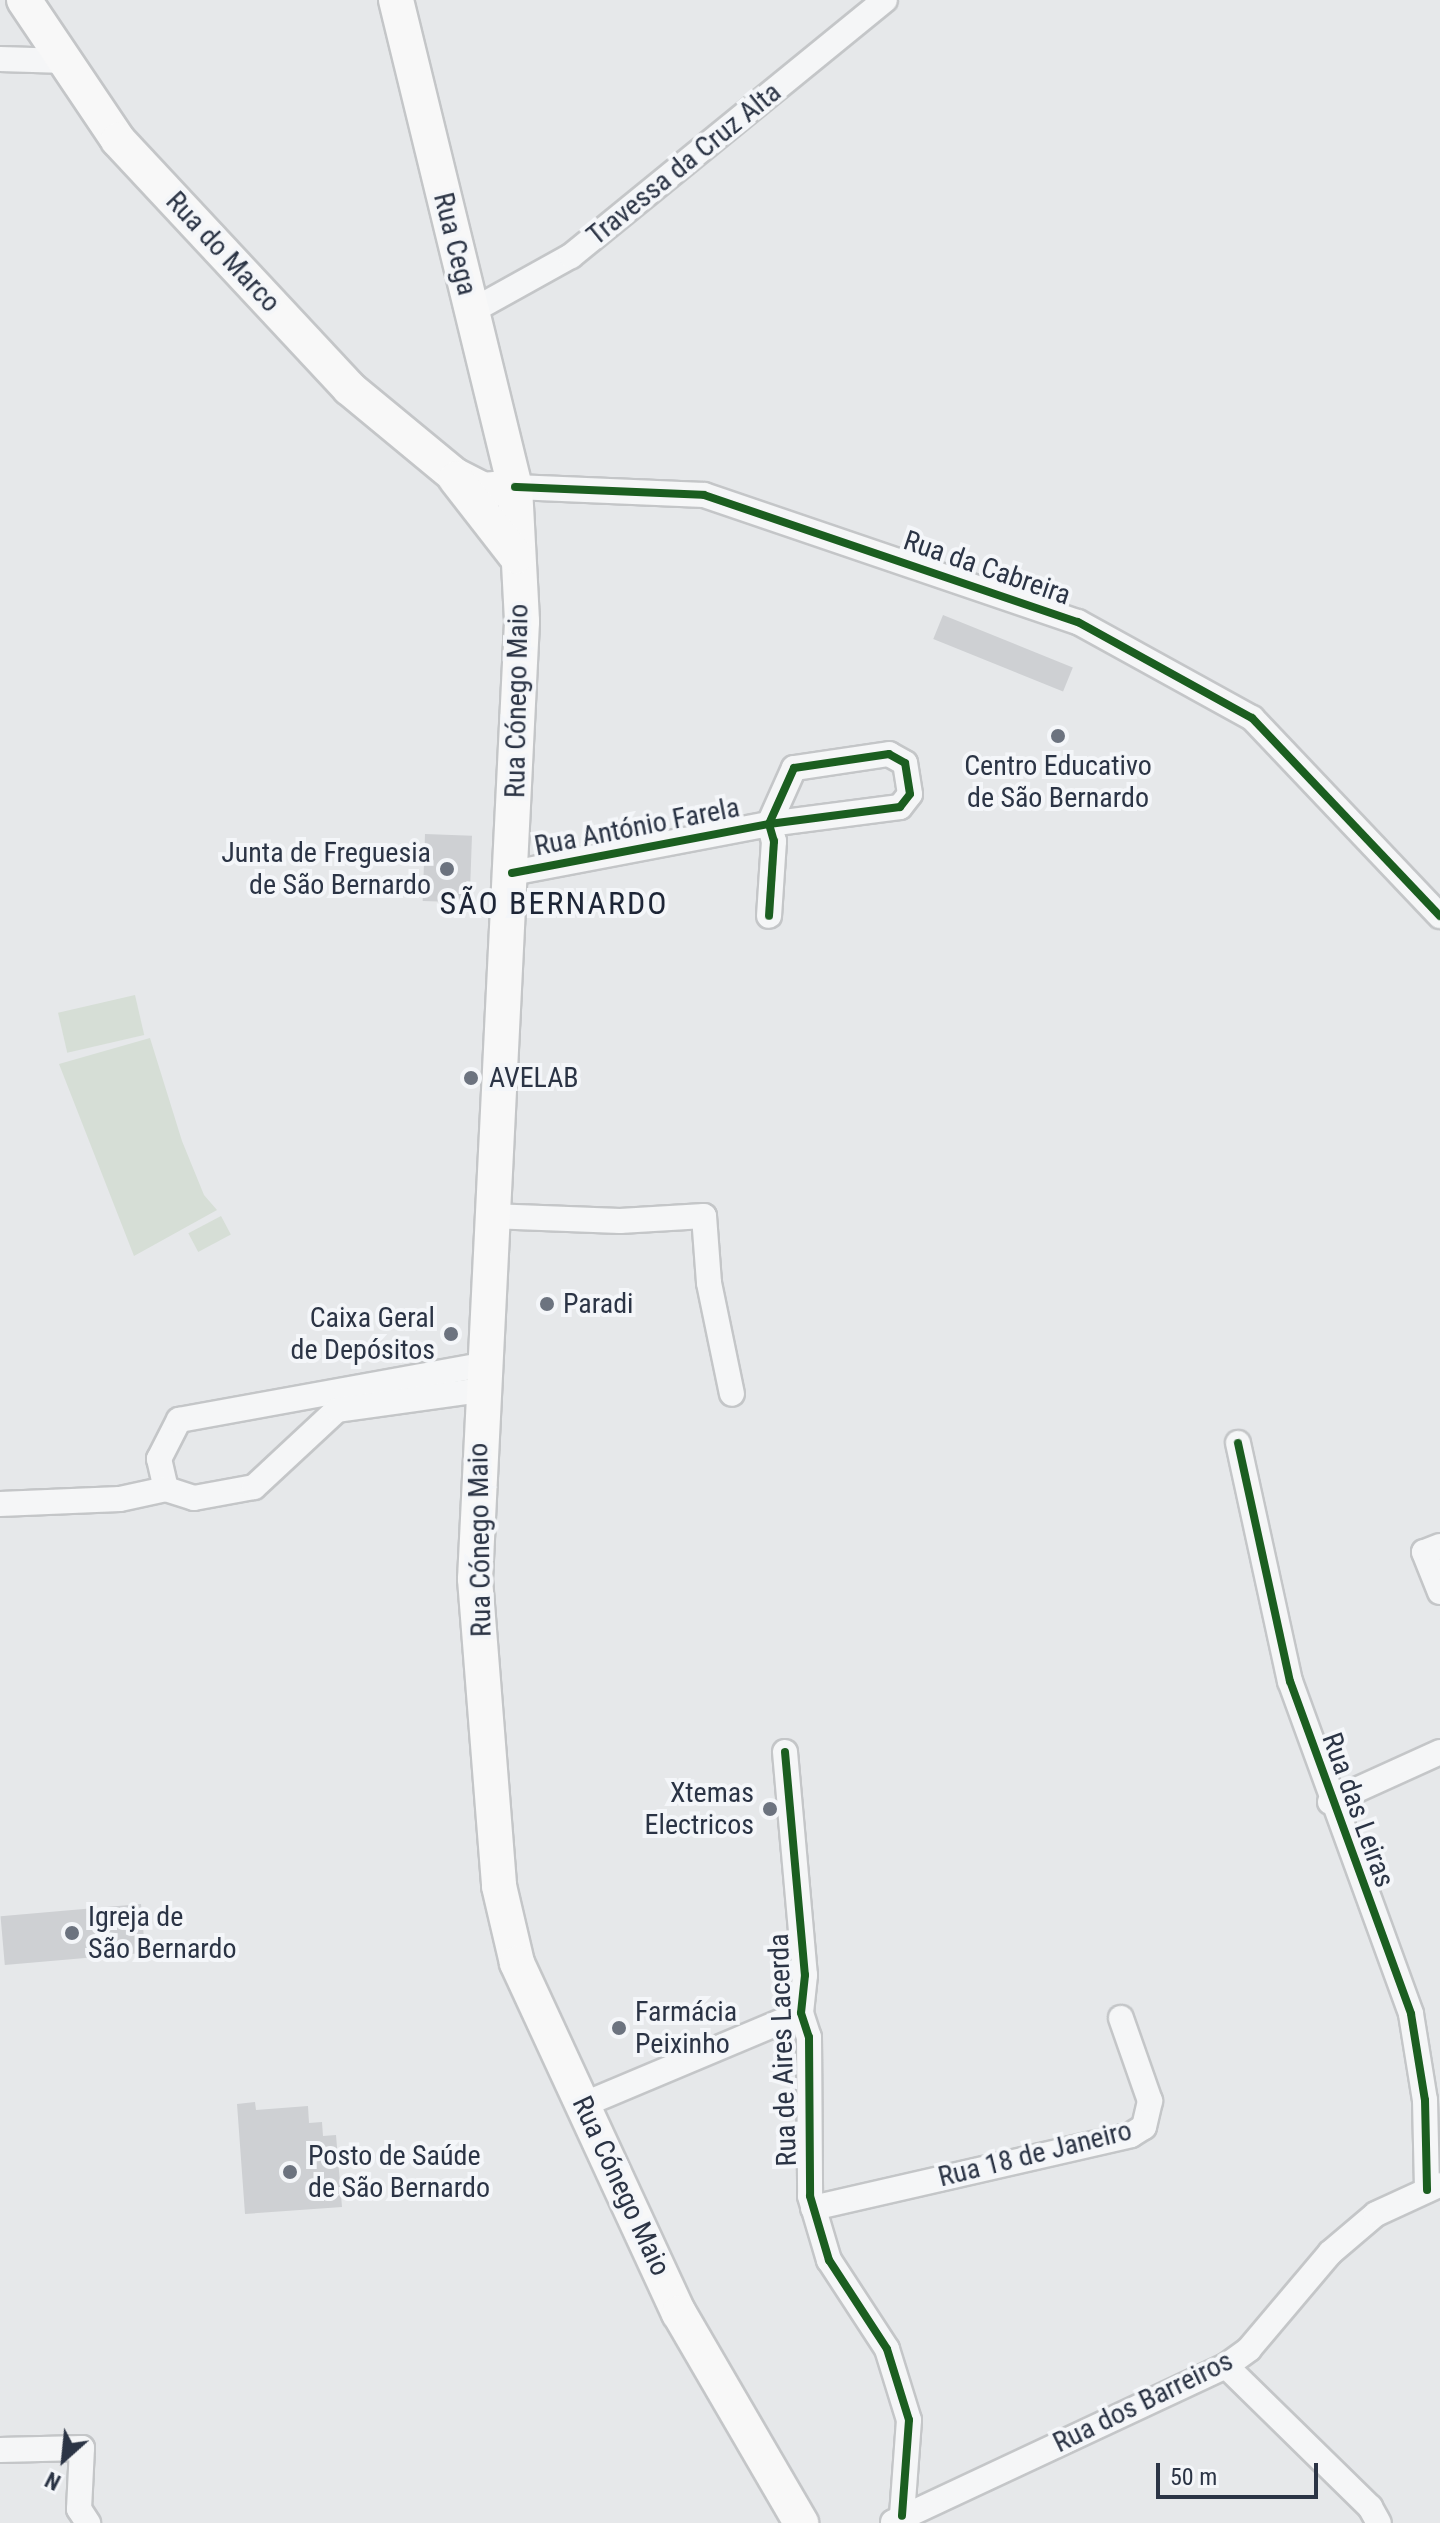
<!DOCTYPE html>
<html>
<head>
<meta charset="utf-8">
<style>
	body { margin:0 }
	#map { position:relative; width:1440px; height:2523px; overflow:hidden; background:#e6e8ea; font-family:"Roboto Condensed",sans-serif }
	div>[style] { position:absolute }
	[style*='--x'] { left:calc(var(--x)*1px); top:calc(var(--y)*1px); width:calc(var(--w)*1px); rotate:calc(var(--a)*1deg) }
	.green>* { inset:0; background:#d6ded6; transform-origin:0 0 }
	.building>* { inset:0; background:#ced0d3; transform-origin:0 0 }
	.roads { filter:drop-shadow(2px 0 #c4c6c8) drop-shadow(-2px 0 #c4c6c8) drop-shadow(0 2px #c4c6c8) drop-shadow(0 -2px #c4c6c8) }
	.minor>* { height:24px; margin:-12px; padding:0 12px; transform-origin:12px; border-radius:12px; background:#f5f6f7 }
	.secondary>* { height:34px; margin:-17px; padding:0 17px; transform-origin:17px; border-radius:17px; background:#f8f8f8 }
	.cycleway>* { height:8px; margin:-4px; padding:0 4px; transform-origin:4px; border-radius:4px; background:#1b5e20 }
	.dots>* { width:22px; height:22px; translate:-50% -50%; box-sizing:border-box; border:4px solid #f4f6f9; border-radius:50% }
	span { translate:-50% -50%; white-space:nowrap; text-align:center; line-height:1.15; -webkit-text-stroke:8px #f4f6f9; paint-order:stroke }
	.street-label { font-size:28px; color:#2b3445 }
	.poi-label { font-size:28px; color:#2b3445 }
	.right { translate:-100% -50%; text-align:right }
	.left { translate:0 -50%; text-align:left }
	.quarter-label { font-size:32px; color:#1d2536; letter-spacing:2px }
	.north { position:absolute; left:24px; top:2419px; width:80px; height:80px; -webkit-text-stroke:6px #f4f6f9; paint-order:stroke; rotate:207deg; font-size:22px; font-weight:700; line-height:32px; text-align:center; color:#2b3445 }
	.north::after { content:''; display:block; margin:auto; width:28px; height:36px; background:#2b3445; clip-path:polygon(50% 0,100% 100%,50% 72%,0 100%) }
	.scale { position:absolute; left:1156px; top:2463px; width:162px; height:36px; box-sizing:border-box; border:4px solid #2b3445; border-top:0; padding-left:10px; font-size:24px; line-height:28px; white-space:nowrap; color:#2b3445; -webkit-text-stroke:6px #f4f6f9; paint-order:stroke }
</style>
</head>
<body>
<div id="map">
	<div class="green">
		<i style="left:135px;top:995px;width:41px;height:79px;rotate:77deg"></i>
		<i style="clip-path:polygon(150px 1038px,182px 1141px,204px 1195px,217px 1210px,134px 1256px,59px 1064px)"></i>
		<i style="left:221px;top:1216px;width:21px;height:37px;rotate:62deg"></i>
	</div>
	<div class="building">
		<i style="left:943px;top:615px;width:140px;height:26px;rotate:22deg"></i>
		<i style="left:425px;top:834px;width:47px;height:67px;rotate:2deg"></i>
		<i style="left:141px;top:1904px;width:49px;height:141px;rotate:85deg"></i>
		<i style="clip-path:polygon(255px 2102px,256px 2110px,308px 2106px,309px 2123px,322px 2122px,323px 2136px,336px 2135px,342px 2207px,245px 2214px,237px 2104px)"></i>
	</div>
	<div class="roads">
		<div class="minor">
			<i style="--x:0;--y:59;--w:66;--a:1.7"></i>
			<i style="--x:472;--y:311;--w:113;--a:-29.1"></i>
			<i style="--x:571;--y:256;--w:405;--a:-39.2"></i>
			<i style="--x:515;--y:487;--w:189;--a:2.4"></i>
			<i style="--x:704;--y:495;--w:395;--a:18.8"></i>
			<i style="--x:1078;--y:622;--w:199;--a:28.9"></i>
			<i style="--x:1252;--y:718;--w:273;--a:46.5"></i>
			<i style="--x:512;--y:873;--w:262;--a:-10.8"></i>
			<i style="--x:769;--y:824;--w:132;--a:-7.4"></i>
			<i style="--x:900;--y:807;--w:16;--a:-52"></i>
			<i style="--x:910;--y:794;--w:31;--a:-99"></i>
			<i style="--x:905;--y:763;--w:18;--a:-151"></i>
			<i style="--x:889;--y:754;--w:96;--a:171.6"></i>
			<i style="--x:794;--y:768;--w:61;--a:114.1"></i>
			<i style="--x:769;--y:824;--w:18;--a:74"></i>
			<i style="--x:774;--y:841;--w:75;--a:93.8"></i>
			<i style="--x:490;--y:1216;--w:130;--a:2.2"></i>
			<i style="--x:620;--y:1221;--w:84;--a:-3.4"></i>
			<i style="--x:704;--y:1216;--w:67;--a:85.7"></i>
			<i style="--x:709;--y:1283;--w:113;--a:78.3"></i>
			<i style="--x:1238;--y:1443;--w:244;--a:77.7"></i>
			<i style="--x:1290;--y:1681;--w:354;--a:70"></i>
			<i style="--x:1411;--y:2014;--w:87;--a:80.8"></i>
			<i style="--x:1425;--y:2100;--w:90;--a:88.7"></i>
			<i style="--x:166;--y:1489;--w:31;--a:-103"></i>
			<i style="--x:159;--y:1459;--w:44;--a:-62.9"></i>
			<i style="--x:179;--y:1420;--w:308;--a:-10.3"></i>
			<i style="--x:0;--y:1504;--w:120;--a:-2.4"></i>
			<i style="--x:120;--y:1499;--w:47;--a:-12.3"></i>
			<i style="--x:166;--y:1489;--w:29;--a:18"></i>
			<i style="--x:194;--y:1498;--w:61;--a:-10.4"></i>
			<i style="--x:254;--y:1487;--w:113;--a:-42.9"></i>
			<i style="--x:337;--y:1410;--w:145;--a:-7.9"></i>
			<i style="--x:1440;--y:1546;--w:17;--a:159"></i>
			<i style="--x:1424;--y:1552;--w:43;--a:68.2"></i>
			<i style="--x:785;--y:1752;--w:224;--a:84.9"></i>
			<i style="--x:805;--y:1975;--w:38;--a:96"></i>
			<i style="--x:801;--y:2013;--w:25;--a:72"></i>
			<i style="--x:809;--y:2037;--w:159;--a:89.6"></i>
			<i style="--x:810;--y:2196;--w:67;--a:73.5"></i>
			<i style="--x:829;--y:2260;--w:106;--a:56.9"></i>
			<i style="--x:887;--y:2349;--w:74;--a:72.8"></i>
			<i style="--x:909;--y:2420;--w:96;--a:94.2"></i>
			<i style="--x:1330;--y:1802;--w:121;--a:-24.4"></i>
			<i style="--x:585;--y:2104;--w:234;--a:-22.8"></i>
			<i style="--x:813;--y:2208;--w:326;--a:-12.9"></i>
			<i style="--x:1131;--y:2135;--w:15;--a:-32"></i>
			<i style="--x:1144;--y:2127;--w:27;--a:-77"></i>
			<i style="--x:1150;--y:2101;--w:88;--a:-109.3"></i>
			<i style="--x:1226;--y:2366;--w:202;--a:44.4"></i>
			<i style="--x:1370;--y:2507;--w:18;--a:61"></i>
			<i style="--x:0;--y:2450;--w:82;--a:-1.4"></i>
			<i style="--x:82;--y:2448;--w:61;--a:92.8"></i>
			<i style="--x:79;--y:2509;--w:17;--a:57"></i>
			<i style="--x:893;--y:2522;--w:368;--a:-25.1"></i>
			<i style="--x:1226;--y:2366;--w:29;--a:-36"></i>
			<i style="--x:1249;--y:2349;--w:126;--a:-49.8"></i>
			<i style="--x:1330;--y:2253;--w:60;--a:-40.3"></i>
			<i style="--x:1376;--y:2214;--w:69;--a:-24.7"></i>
		</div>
		<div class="secondary">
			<i style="--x:24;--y:0;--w:169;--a:56.1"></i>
			<i style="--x:118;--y:140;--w:339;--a:47"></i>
			<i style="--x:349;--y:388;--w:136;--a:39.6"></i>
			<i style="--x:454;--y:475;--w:33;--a:27"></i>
			<i style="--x:483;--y:490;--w:32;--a:-5"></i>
			<i style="--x:396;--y:0;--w:501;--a:76.27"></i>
			<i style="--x:515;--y:487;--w:135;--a:87"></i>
			<i style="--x:522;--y:622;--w:958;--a:92.81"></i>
			<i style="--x:475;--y:1579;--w:308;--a:85.5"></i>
			<i style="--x:499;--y:1886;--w:79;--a:76.8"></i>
			<i style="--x:517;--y:1963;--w:386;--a:65.2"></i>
			<i style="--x:679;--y:2313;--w:243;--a:59.8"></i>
			<i style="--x:456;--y:479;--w:98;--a:52.1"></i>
		</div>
	</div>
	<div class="cycleway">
		<i style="--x:515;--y:487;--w:189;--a:2.4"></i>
		<i style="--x:704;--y:495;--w:395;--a:18.8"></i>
		<i style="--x:1078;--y:622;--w:199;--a:28.9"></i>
		<i style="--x:1252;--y:718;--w:273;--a:46.5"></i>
		<i style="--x:512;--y:873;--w:262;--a:-10.8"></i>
		<i style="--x:769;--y:824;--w:132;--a:-7.4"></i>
		<i style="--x:900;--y:807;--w:16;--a:-52"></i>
		<i style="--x:910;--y:794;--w:31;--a:-99"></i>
		<i style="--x:905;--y:763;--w:18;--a:-151"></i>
		<i style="--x:889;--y:754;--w:96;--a:171.6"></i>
		<i style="--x:794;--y:768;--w:61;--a:114.1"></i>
		<i style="--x:769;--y:824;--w:18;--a:74"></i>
		<i style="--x:774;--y:841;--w:75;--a:93.8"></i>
		<i style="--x:1238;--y:1443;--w:244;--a:77.7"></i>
		<i style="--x:1290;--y:1681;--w:354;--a:70"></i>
		<i style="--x:1411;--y:2014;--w:87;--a:80.8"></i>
		<i style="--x:1425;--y:2100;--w:90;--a:88.7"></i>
		<i style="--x:785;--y:1752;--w:224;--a:84.9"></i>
		<i style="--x:805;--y:1975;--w:38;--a:96"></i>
		<i style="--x:801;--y:2013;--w:25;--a:72"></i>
		<i style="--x:809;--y:2037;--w:159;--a:89.6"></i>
		<i style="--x:810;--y:2196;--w:67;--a:73.5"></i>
		<i style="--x:829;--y:2260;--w:106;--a:56.9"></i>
		<i style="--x:887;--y:2349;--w:74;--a:72.8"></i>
		<i style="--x:909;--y:2420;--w:96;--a:94.2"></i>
	</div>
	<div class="dots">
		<i style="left:1058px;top:736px;background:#6c737f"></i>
		<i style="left:447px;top:869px;background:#6c737f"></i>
		<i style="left:471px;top:1078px;background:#6c737f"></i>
		<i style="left:547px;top:1304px;background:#6c737f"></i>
		<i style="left:451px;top:1334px;background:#6c737f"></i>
		<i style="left:770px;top:1809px;background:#6c737f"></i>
		<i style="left:72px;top:1933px;background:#6c737f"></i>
		<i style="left:619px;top:2028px;background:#6c737f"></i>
		<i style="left:290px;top:2172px;background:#6c737f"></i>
	</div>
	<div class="street-label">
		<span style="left:684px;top:164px;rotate:-39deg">Travessa da Cruz Alta</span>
		<span style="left:455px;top:244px;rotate:76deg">Rua Cega</span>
		<span style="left:223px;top:252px;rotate:47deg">Rua do Marco</span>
		<span style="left:987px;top:568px;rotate:19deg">Rua da Cabreira</span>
		<span style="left:517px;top:701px;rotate:-89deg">Rua Cónego Maio</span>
		<span style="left:637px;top:827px;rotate:-11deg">Rua António Farela</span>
		<span style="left:480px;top:1540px;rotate:-91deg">Rua Cónego Maio</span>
		<span style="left:1358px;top:1810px;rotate:70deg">Rua das Leiras</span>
		<span style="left:783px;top:2050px;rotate:-92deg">Rua de Aires Lacerda</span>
		<span style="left:1035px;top:2154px;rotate:-14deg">Rua 18 de Janeiro</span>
		<span style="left:621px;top:2186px;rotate:65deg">Rua Cónego Maio</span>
		<span style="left:1143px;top:2402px;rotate:-26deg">Rua dos Barreiros</span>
	</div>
	<div class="poi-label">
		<span style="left:1058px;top:782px">Centro Educativo<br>de São Bernardo</span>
		<span class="right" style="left:431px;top:869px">Junta de Freguesia<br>de São Bernardo</span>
		<span class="left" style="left:489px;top:1078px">AVELAB</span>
		<span class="left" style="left:563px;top:1304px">Paradi</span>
		<span class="right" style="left:435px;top:1334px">Caixa Geral<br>de Depósitos</span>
		<span class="right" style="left:754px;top:1809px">Xtemas<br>Electricos</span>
		<span class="left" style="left:88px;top:1933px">Igreja de<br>São Bernardo</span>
		<span class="left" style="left:635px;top:2028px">Farmácia<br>Peixinho</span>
		<span class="left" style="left:308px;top:2172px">Posto de Saúde<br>de São Bernardo</span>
	</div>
	<div class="quarter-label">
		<span style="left:554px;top:903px">SÃO BERNARDO</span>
	</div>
	<div class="north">N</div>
	<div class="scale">50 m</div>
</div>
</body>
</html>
